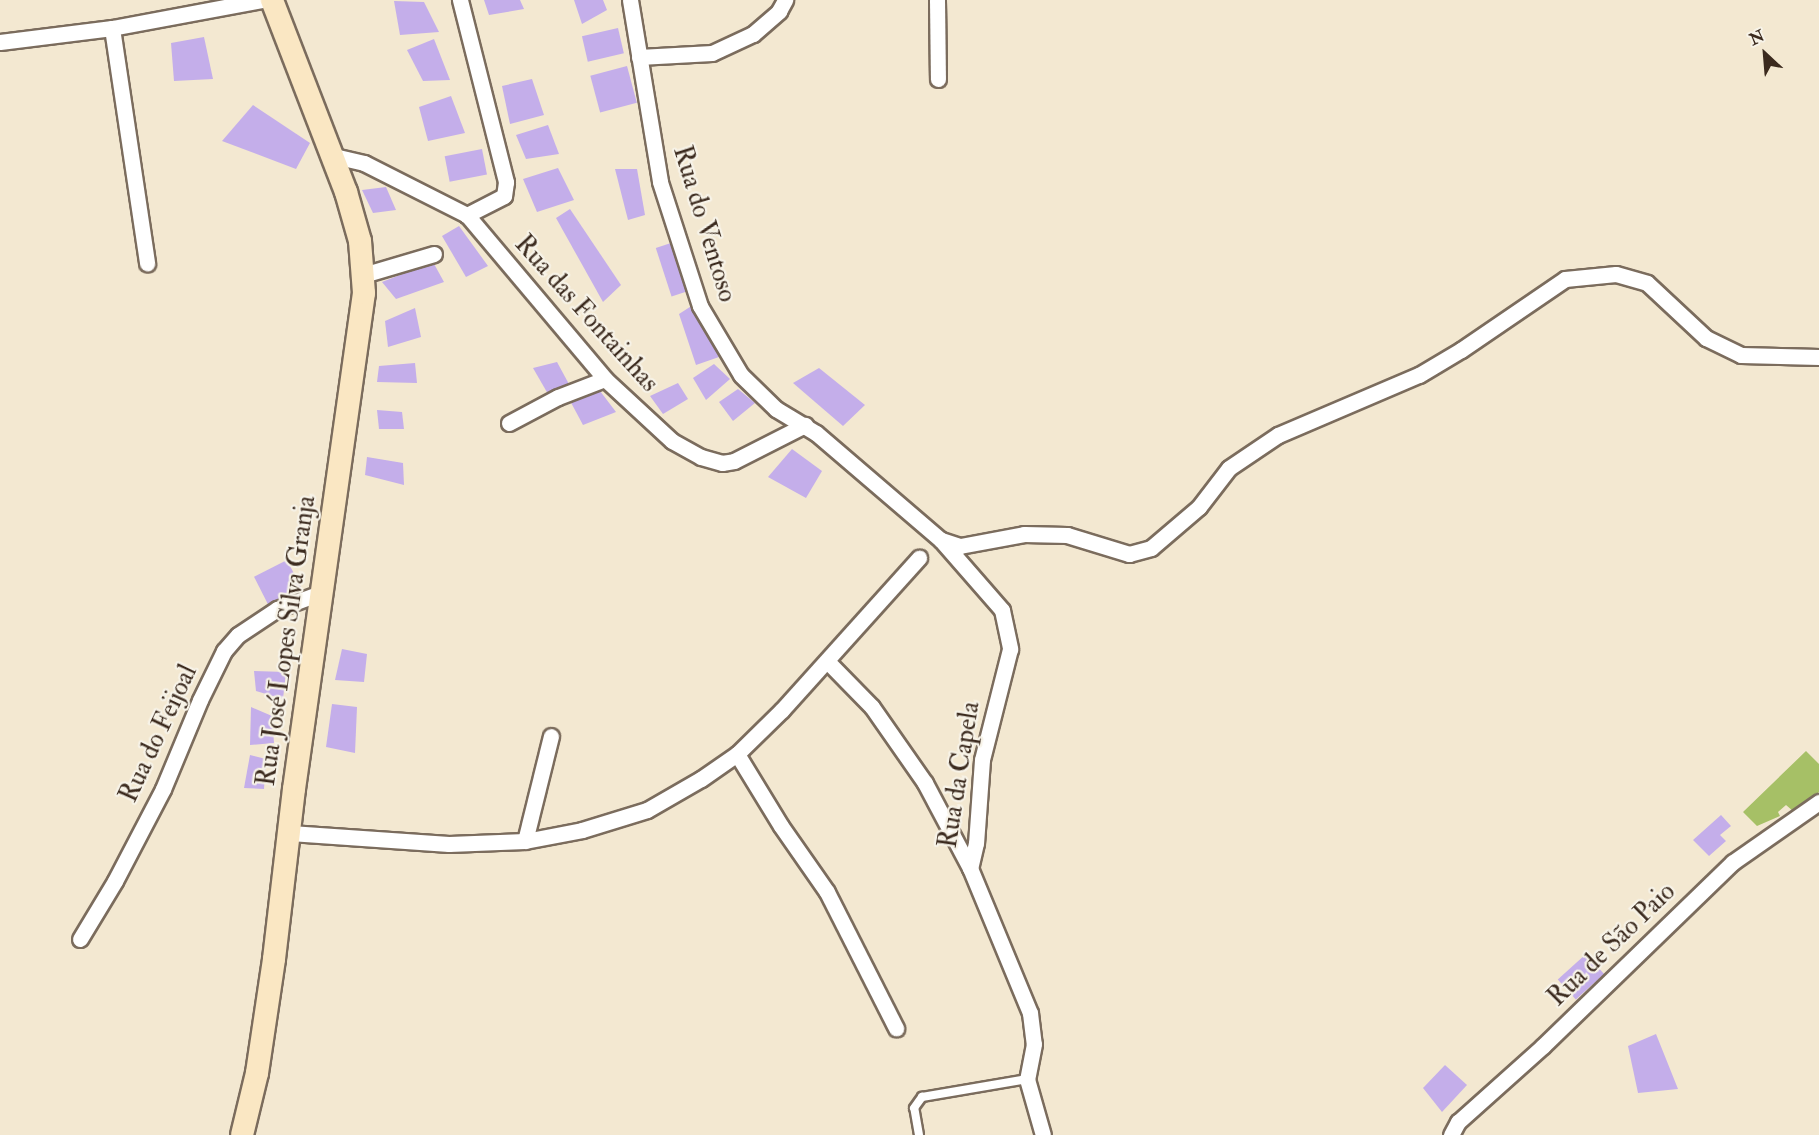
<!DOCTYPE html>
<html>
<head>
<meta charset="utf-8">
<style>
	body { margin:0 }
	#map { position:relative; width:1819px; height:1135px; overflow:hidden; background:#f3e8d1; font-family:"IM FELL Double Pica",serif }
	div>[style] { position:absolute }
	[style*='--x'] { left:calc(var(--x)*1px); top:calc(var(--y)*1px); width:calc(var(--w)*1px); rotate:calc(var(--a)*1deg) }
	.green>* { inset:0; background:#a6c066 }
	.building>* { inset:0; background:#c4aeea; transform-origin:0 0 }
	.roads { filter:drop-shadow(2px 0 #7b6c5d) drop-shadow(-2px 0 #7b6c5d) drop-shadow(0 2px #7b6c5d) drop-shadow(0 -2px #7b6c5d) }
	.lane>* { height:8px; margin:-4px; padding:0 4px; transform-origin:4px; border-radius:4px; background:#fff }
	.street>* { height:15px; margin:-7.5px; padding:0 7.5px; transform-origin:7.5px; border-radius:7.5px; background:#fff }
	.secondary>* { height:22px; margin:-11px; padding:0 11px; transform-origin:11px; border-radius:11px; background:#fae7c3 }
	span { translate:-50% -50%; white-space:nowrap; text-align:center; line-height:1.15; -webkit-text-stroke:4.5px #f7f3e8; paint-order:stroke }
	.street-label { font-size:26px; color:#3b2a1e }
	.north { position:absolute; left:1735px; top:24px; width:60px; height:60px; -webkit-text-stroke:4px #f7f3e8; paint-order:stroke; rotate:334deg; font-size:16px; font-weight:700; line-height:24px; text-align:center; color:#3b2a1e }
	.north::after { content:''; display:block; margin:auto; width:21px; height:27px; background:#3b2a1e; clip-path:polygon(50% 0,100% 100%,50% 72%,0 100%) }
</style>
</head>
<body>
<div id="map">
	<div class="green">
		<i style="clip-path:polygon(1806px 751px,1819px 764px,1819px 792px,1806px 804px,1793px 811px,1786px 805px,1778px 812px,1780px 816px,1757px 826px,1743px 812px)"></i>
	</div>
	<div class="building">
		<i style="clip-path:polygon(484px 0,520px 0,524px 9px,489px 15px)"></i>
		<i style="clip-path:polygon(574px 0,603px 0,607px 10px,582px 24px)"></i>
		<i style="clip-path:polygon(394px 1px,424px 2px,439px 32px,400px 35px)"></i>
		<i style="left:618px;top:28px;width:26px;height:37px;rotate:77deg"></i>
		<i style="clip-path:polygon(204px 37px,213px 79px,174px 81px,171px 43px)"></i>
		<i style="clip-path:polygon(434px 39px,450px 80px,423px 81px,407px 50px)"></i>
		<i style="left:627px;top:66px;width:38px;height:38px;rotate:75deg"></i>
		<i style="clip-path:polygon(532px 79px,544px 115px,510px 124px,502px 86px)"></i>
		<i style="clip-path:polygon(451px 96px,465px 133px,428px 141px,419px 107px)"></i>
		<i style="clip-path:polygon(253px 105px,310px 143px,296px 169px,222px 141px)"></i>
		<i style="clip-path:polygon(548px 125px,559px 154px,526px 159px,516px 135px)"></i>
		<i style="left:482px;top:149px;width:26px;height:38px;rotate:79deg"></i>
		<i style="clip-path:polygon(558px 168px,574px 200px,537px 212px,523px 179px)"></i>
		<i style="clip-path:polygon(615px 169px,637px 169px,645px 215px,628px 220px)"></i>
		<i style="clip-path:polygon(386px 187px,396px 210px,373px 213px,362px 190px)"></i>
		<i style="clip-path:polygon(570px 209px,621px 285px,603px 302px,556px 218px)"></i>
		<i style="clip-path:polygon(459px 226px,488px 266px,466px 277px,442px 236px)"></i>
		<i style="left:671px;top:243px;width:51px;height:16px;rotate:72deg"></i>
		<i style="clip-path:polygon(433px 262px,444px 282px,396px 299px,382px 282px)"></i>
		<i style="clip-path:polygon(693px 305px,719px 357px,696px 365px,679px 314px)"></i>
		<i style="clip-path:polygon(415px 308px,421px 337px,388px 347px,385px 321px)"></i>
		<i style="clip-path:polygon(557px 362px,570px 386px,548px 394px,533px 368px)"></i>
		<i style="clip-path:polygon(415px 363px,417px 383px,377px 382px,379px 366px)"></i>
		<i style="clip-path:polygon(714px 364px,730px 379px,706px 400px,693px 378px)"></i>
		<i style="clip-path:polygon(819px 368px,865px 405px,843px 426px,793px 383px)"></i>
		<i style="clip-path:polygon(678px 383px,688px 399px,663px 414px,650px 396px)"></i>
		<i style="clip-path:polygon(597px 387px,616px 412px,583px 425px,568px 397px)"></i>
		<i style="clip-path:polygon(738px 389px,755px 403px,733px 421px,719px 402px)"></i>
		<i style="clip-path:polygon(377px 410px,402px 412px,404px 429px,379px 429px)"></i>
		<i style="clip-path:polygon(792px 449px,822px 471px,806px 498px,768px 477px)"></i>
		<i style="clip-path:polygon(367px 457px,403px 463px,404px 485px,365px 475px)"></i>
		<i style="left:287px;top:560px;width:31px;height:37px;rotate:63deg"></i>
		<i style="clip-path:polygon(342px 649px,367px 654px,364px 682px,335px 680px)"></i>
		<i style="clip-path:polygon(254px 671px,286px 672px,283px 699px,256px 691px)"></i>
		<i style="clip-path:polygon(332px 704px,357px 707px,355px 753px,326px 747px)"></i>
		<i style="clip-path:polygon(251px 707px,272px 716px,274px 743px,250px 745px)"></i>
		<i style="clip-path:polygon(250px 755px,266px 759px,264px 789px,244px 788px)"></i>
		<i style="clip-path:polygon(1721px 815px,1731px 826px,1720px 835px,1726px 841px,1709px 856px,1693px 840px)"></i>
		<i style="left:1586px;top:954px;width:27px;height:38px;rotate:48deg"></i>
		<i style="clip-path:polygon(1656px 1034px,1678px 1089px,1638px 1093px,1628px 1046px)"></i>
		<i style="clip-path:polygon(1445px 1065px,1467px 1085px,1442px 1112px,1423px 1088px)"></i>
	</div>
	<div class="roads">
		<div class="lane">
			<i style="--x:919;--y:1135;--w:27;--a:-100"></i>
			<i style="--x:914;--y:1108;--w:14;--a:-54"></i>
			<i style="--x:922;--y:1097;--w:107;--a:-9.7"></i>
		</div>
		<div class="street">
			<i style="--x:460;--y:0;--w:188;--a:75.8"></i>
			<i style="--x:506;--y:182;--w:14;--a:98"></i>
			<i style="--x:504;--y:196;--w:42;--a:152.8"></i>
			<i style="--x:630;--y:0;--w:184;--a:80.6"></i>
			<i style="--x:660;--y:182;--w:130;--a:72.1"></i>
			<i style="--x:700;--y:306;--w:80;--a:59.3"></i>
			<i style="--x:741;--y:375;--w:49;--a:44.2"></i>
			<i style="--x:776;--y:409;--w:47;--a:31"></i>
			<i style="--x:816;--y:433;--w:165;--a:40.6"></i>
			<i style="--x:941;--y:540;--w:93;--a:48.9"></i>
			<i style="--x:1002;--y:610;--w:40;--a:78"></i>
			<i style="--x:1010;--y:649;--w:114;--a:104.2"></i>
			<i style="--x:982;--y:760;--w:83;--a:94.1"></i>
			<i style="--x:976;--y:843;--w:26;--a:103"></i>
			<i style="--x:970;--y:868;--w:157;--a:67.5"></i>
			<i style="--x:1030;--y:1013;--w:31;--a:83"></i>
			<i style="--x:1034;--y:1044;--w:36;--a:101"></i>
			<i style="--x:1027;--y:1079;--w:58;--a:74.1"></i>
			<i style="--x:937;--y:0;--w:79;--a:89.3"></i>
			<i style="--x:112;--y:28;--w:238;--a:81.5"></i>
			<i style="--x:0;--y:42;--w:113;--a:-7.1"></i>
			<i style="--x:112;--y:28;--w:152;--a:-10.6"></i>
			<i style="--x:639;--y:57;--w:73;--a:-3.1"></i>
			<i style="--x:712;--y:53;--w:45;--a:-24.9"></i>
			<i style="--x:753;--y:34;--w:35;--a:-41"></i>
			<i style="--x:779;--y:11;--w:13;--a:-61"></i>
			<i style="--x:334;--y:156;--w:31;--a:13"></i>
			<i style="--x:364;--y:163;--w:115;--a:26.8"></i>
			<i style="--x:467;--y:215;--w:214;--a:49.9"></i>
			<i style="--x:605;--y:379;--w:91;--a:42.8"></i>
			<i style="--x:672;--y:441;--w:33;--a:29"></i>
			<i style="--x:701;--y:457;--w:22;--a:16"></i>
			<i style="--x:722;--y:463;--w:12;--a:-9"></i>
			<i style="--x:734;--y:461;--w:80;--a:-26.9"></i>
			<i style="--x:363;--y:275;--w:74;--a:-16.5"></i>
			<i style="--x:509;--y:423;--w:55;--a:-28"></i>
			<i style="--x:558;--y:397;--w:50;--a:-21"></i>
			<i style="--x:941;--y:540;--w:20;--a:18"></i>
			<i style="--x:960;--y:546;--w:65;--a:-10.6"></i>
			<i style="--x:1024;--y:534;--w:43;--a:1.3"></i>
			<i style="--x:1067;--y:535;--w:65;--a:17"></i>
			<i style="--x:1129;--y:554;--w:23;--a:-15"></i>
			<i style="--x:1151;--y:548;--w:63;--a:-40.5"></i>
			<i style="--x:1199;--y:507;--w:49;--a:-52.4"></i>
			<i style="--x:1229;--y:468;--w:59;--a:-34"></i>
			<i style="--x:1278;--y:435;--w:153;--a:-23.1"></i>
			<i style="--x:1419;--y:375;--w:49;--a:-30.8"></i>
			<i style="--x:1461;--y:350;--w:126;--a:-34.3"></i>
			<i style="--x:1565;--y:279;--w:51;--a:-5.6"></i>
			<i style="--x:1616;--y:274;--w:32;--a:16"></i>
			<i style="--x:1647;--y:283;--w:81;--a:43"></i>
			<i style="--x:1706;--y:338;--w:39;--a:26"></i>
			<i style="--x:1741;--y:355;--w:78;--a:1.5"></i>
			<i style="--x:827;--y:661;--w:64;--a:45.6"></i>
			<i style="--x:872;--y:707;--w:93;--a:55.1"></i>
			<i style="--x:925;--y:783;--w:96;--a:62.1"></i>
			<i style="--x:737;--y:754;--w:84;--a:58.6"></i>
			<i style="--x:781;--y:826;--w:80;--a:55.1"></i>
			<i style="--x:827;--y:892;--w:153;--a:63.1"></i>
			<i style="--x:290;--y:833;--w:159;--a:4"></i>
			<i style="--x:449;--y:844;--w:76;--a:-2.3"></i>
			<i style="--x:525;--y:841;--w:58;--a:-10.9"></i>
			<i style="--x:582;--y:830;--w:68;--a:-17.1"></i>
			<i style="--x:647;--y:810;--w:62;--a:-29.9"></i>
			<i style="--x:701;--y:779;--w:44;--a:-34.8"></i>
			<i style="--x:737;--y:754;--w:63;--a:-44.4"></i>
			<i style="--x:782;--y:710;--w:205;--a:-48"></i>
			<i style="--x:525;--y:841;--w:108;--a:-76.1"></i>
			<i style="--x:80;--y:939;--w:68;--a:-58.9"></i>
			<i style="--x:115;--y:881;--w:104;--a:-62.4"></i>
			<i style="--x:163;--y:789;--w:96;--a:-67.4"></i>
			<i style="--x:200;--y:700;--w:55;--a:-63.9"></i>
			<i style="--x:224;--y:651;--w:21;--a:-49"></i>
			<i style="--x:238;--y:635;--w:47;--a:-33.7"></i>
			<i style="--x:277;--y:609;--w:49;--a:-20.3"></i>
			<i style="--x:1451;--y:1135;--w:15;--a:-62"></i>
			<i style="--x:1458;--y:1122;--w:114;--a:-41.8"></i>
			<i style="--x:1543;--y:1046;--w:264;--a:-44.1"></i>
			<i style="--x:1733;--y:862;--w:105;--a:-34.9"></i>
		</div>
		<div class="secondary">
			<i style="--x:242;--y:1135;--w:64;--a:-76.4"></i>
			<i style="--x:257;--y:1073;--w:115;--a:-81.5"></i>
			<i style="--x:274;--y:959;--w:171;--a:-83.3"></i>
			<i style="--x:294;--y:789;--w:501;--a:-81.97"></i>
			<i style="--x:364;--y:293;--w:52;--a:-94.4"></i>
			<i style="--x:360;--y:241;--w:51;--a:-105.9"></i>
			<i style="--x:346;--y:192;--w:206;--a:-111.1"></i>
		</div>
	</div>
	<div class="street-label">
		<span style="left:704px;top:224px;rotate:73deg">Rua do Ventoso</span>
		<span style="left:586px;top:314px;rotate:48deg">Rua das Fontainhas</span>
		<span style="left:287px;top:641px;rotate:-82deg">Rua José Lopes Silva Granja</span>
		<span style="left:159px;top:734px;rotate:-65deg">Rua do Feijoal</span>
		<span style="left:960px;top:775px;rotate:-81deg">Rua da Capela</span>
		<span style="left:1612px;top:945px;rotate:-44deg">Rua de São Paio</span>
	</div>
	<div class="north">N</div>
</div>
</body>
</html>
